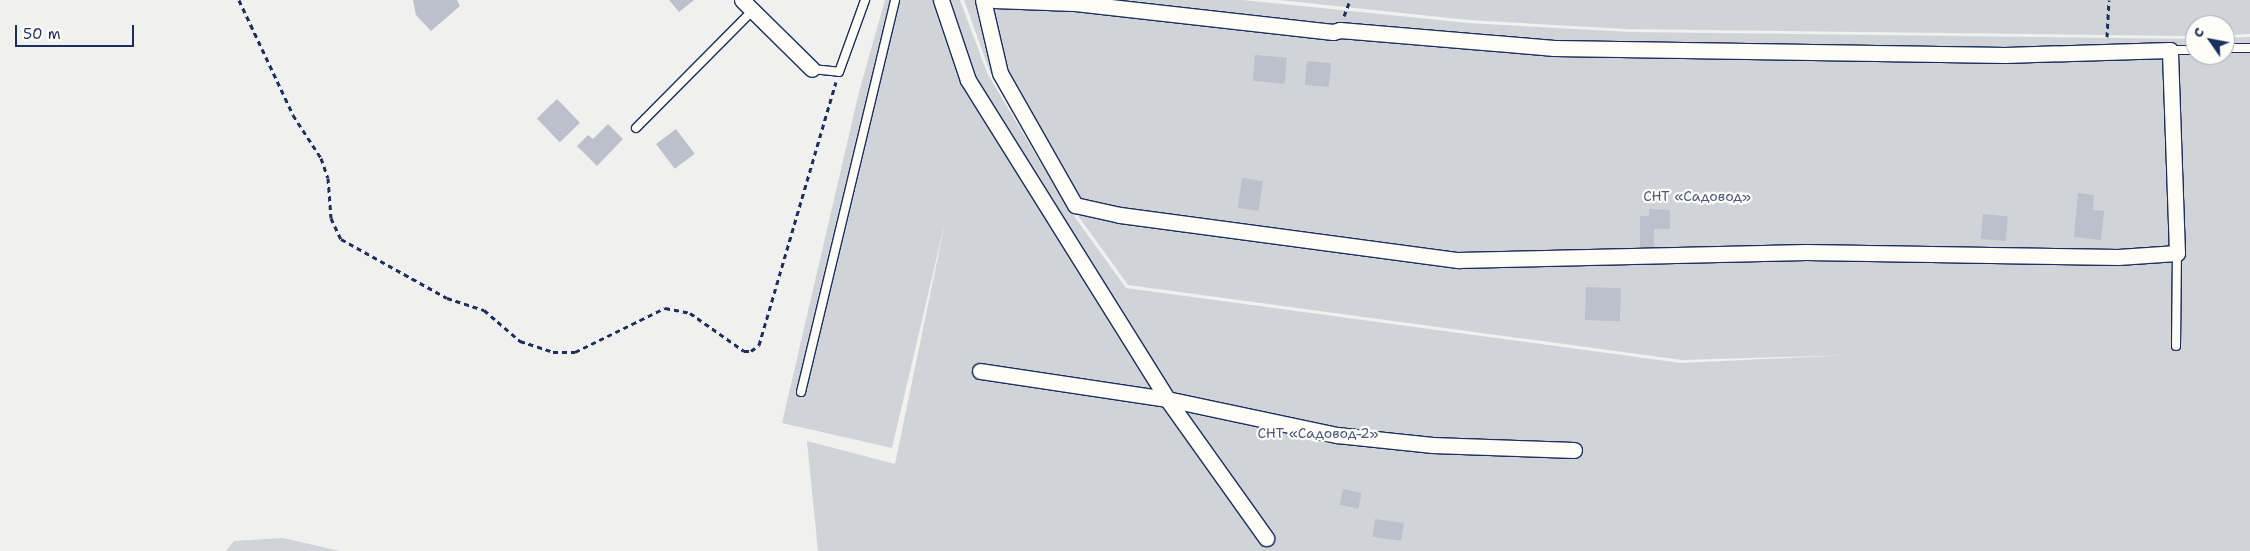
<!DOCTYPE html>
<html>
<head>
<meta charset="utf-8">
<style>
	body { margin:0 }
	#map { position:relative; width:2250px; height:551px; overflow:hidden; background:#f0f0ee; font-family:"Shantell Sans",sans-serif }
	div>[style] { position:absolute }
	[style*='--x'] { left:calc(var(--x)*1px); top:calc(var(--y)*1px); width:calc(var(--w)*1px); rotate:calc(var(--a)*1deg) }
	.green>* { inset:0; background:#d0d3d8 }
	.building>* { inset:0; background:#bbc0ca; transform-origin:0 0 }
	.path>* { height:3px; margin-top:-1.5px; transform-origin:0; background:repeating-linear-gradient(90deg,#1b2f5e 0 5px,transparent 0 9px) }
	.roads { filter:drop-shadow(1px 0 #1b2f5e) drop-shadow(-1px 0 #1b2f5e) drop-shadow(0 1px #1b2f5e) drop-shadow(0 -1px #1b2f5e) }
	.lane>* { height:8px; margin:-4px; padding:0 4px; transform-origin:4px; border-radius:4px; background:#fdfcf7 }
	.street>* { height:15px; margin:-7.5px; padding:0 7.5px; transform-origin:7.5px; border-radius:7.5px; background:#fdfcf7 }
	span { translate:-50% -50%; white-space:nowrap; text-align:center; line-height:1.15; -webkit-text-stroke:4.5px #fdfcf7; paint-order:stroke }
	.park-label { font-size:14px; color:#48587c }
	.north { position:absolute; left:2185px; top:15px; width:50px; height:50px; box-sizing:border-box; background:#fdfcf7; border:1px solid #a3aaba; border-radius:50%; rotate:303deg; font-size:14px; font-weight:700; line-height:20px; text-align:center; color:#1b2f5e }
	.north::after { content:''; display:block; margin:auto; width:18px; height:22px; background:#1b2f5e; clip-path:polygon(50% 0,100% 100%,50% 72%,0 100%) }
	.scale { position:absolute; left:15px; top:25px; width:119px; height:22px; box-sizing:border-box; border:2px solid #1b2f5e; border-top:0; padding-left:6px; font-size:15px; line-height:18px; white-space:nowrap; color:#1b2f5e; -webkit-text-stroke:4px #fdfcf7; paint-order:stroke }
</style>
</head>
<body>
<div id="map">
	<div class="green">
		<i style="clip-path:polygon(885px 0,960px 0,987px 73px,1064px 202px,1126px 288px,1681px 363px,1850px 355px,1682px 360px,1128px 285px,1066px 199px,990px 72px,964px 0,1242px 0,1468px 23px,1629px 32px,2195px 39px,2195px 55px,2225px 55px,2225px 38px,2250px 37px,2250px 551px,818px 551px,807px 441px,895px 464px,946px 218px,892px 448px,782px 423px,859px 92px)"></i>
		<i style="clip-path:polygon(1279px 0,2250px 0,2250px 34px,2225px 35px,2225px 25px,2195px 25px,2195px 36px,2184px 36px,1627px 29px,1469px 20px)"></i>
		<i style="clip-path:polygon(283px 538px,340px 551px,226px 551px,234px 541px)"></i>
	</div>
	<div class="building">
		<i style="clip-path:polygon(413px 0,457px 0,460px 6px,431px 31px,416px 15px)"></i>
		<i style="clip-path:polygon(669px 0,694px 0,679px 12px)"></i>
		<i style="left:1255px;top:55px;width:32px;height:26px;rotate:5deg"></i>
		<i style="left:1307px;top:61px;width:24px;height:24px;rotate:5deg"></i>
		<i style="left:557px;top:99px;width:33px;height:28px;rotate:46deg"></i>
		<i style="clip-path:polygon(608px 124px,623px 139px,597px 166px,577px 146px,588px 135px,593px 139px)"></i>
		<i style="left:676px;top:129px;width:31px;height:25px;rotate:53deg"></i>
		<i style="left:1242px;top:178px;width:21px;height:30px;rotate:8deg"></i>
		<i style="clip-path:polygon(2078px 193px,2094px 195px,2093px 210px,2104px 211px,2101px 240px,2074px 237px)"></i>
		<i style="clip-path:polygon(1649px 209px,1670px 210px,1670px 229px,1654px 229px,1654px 248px,1640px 248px,1640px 216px,1649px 216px)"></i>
		<i style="left:1983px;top:214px;width:25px;height:25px;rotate:5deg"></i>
		<i style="left:1586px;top:287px;width:35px;height:33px;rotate:2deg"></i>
		<i style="left:1343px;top:489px;width:19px;height:16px;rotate:12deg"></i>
		<i style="left:1375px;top:519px;width:29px;height:18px;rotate:8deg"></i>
	</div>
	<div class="path">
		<i style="--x:239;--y:0;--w:127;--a:64.8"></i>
		<i style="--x:293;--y:115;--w:51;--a:56.9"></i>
		<i style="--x:321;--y:158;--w:21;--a:71"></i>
		<i style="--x:328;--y:178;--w:40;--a:85.7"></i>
		<i style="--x:331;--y:218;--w:23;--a:65"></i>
		<i style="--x:341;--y:239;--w:121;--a:29.1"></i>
		<i style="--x:447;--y:298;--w:39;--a:18"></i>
		<i style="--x:484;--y:310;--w:48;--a:40.7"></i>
		<i style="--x:520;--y:341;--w:35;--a:18"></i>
		<i style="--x:553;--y:352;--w:22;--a:0"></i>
		<i style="--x:575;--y:352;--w:100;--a:-26.1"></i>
		<i style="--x:665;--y:308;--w:25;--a:11"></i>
		<i style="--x:690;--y:313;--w:66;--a:35.1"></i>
		<i style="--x:744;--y:351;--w:7;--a:0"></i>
		<i style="--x:751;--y:351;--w:10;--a:-37"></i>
		<i style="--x:759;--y:345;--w:274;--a:-73.7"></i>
		<i style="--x:1344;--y:16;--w:17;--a:-69"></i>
		<i style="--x:2107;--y:37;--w:37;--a:-87"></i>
	</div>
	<div class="roads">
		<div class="lane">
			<i style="--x:2225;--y:48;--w:25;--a:0"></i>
			<i style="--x:2170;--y:50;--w:25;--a:0"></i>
			<i style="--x:812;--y:69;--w:27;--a:6"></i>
			<i style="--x:839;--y:72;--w:77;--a:-70.1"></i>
			<i style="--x:636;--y:128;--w:165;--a:-45.2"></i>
			<i style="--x:2176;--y:346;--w:93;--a:-89.4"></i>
			<i style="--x:801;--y:392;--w:403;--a:-76.5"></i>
		</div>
		<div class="street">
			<i style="--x:742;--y:0;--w:98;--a:44.6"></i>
			<i style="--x:941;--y:0;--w:84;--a:71.4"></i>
			<i style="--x:968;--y:80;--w:376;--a:58"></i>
			<i style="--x:1167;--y:399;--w:174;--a:12"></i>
			<i style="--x:1337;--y:435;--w:96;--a:6"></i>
			<i style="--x:1432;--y:445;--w:142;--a:2"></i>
			<i style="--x:983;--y:0;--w:75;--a:76.9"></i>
			<i style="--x:1000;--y:73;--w:152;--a:60.4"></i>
			<i style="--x:1075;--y:205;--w:46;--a:12.5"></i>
			<i style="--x:1120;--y:215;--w:341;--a:7.6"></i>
			<i style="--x:1458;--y:260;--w:348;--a:-1.3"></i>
			<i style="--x:1806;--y:252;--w:312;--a:0.9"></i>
			<i style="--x:2118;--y:257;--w:59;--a:-3.9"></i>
			<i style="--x:2177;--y:253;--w:203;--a:-92"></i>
			<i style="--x:2170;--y:50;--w:165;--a:178.3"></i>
			<i style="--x:2005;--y:55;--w:451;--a:-179.1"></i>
			<i style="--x:1554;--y:48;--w:215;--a:-175.2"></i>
			<i style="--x:1340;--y:30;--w:7;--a:164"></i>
			<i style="--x:1333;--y:32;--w:262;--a:-173.6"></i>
			<i style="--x:1073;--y:3;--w:79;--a:-177.8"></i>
			<i style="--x:980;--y:371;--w:189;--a:8.5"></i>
			<i style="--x:1167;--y:399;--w:171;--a:54.5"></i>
		</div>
	</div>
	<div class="park-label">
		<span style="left:1697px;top:196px">СНТ «Садовод»</span>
		<span style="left:1318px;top:433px">СНТ «Садовод-2»</span>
	</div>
	<div class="north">С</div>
	<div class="scale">50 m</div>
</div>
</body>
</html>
